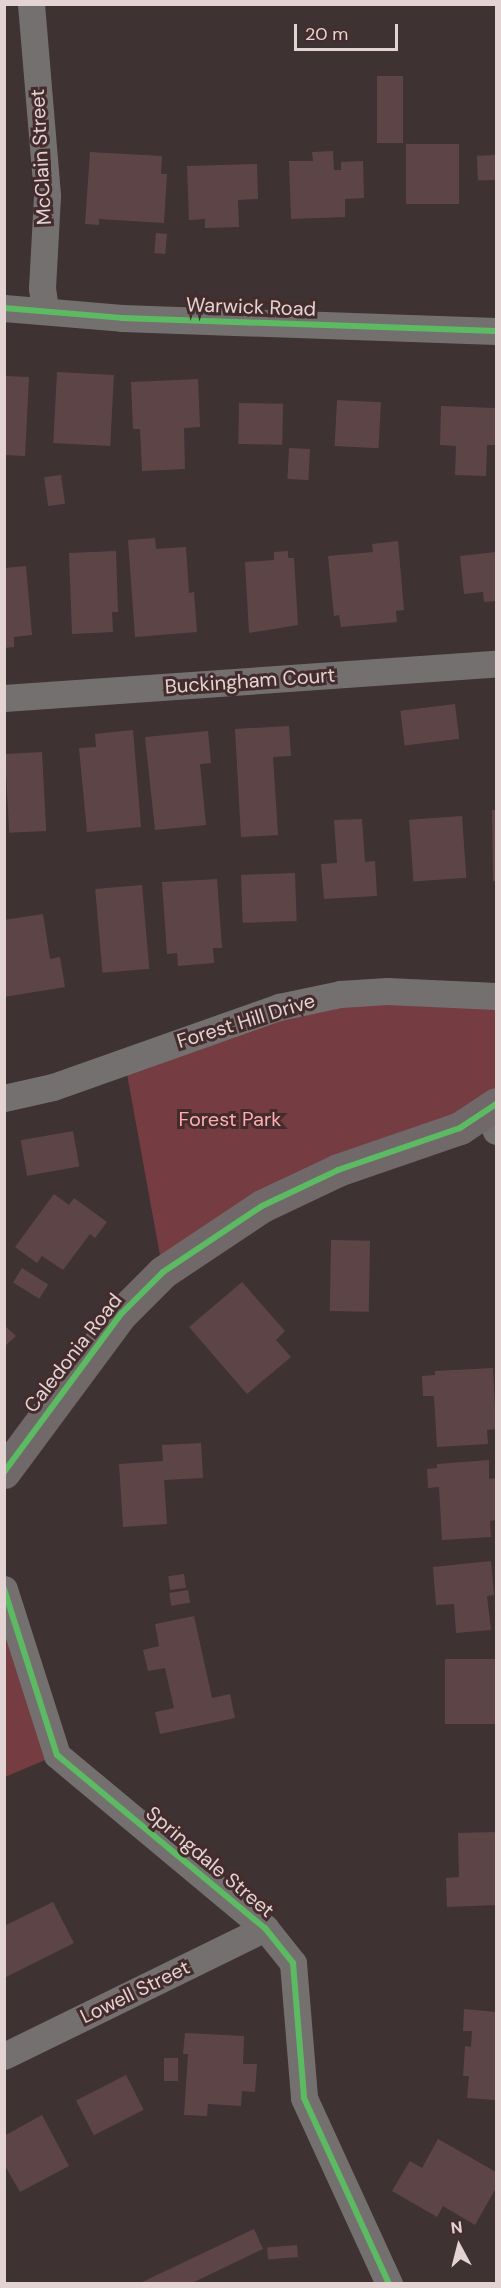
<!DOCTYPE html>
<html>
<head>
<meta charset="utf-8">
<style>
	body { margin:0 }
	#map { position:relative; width:501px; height:2288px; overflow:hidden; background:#3e3232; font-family:"DM Sans",sans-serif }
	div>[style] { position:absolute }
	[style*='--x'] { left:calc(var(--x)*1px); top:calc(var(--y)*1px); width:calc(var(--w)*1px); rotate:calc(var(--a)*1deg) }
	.green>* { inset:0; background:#753c41 }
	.building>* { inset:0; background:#5d4547; transform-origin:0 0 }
	.street>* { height:27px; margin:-13.5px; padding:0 13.5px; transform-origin:13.5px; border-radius:13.5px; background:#757070 }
	.secondary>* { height:33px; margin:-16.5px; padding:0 16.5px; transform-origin:16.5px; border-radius:16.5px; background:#716969 }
	.cycleway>* { height:6px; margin:-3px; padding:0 3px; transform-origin:3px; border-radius:3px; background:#5cba63 }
	span { translate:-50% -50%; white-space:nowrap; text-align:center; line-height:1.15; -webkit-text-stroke:6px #442c2d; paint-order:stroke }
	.street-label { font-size:20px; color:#e4d3d3 }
	.park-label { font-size:20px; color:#feaeb1 }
	.frame { position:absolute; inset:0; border:6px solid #e4d3d3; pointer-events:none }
	.north { position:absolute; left:429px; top:2216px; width:60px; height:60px; -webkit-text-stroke:4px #442c2d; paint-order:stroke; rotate:353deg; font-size:16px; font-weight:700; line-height:24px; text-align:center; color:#e4d3d3 }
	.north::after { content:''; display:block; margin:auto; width:21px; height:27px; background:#e4d3d3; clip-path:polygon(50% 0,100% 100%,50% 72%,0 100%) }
	.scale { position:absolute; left:294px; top:24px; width:104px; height:27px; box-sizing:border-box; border:3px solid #e4d3d3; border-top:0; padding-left:8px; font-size:18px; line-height:21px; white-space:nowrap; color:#e4d3d3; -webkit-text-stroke:4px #442c2d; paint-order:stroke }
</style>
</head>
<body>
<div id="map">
	<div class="green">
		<i style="clip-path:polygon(496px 996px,496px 1104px,163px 1272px,125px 1063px,279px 1007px)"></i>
		<i style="clip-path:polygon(4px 1591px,57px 1755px,5px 1777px,4px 1777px)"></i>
	</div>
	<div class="building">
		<i style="left:377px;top:76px;width:26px;height:67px"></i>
		<i style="left:406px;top:144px;width:53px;height:60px"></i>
		<i style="clip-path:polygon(333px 151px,334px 170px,341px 170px,341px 162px,363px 161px,364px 198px,345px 199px,345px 217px,291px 219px,289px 161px,313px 161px,312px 152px)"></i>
		<i style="clip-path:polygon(90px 152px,162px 156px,161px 174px,167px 174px,164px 223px,99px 219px,99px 225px,85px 224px)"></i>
		<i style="left:495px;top:155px;width:25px;height:18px;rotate:88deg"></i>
		<i style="clip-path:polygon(257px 164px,258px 199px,238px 200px,239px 227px,205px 228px,205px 219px,189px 220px,187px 166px)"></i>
		<i style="left:156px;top:233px;width:11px;height:20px;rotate:5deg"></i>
		<i style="left:57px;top:372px;width:57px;height:71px;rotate:3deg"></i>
		<i style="clip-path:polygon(4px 376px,29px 377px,25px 456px,4px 455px)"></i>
		<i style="clip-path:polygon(198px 379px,200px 427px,184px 428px,185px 469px,142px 471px,140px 429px,133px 429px,131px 382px)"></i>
		<i style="left:337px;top:400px;width:44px;height:46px;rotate:3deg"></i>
		<i style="left:239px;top:403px;width:44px;height:41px;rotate:1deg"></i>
		<i style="clip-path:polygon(441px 406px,496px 408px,496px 445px,487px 445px,486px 476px,455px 475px,456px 446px,440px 445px)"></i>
		<i style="left:289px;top:448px;width:21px;height:31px;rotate:3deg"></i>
		<i style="left:61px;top:475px;width:29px;height:17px;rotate:82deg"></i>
		<i style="clip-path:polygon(155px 538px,156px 549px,186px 547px,189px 593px,194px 592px,197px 632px,135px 637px,128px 540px)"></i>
		<i style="clip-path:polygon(398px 541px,404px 610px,396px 611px,397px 622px,341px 627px,339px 615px,334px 616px,328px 556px,373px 552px,372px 544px)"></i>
		<i style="clip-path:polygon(116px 551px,118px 612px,112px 612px,113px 632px,72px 634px,69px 553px)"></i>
		<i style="clip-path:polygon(288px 551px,288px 558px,294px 558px,298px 625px,249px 633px,245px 562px,274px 560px,274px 552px)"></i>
		<i style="clip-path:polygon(496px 552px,496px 601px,484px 602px,483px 592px,464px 594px,460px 556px)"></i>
		<i style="clip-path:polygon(26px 566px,32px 635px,14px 637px,14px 647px,4px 648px,4px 568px)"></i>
		<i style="left:455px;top:704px;width:35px;height:55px;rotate:83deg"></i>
		<i style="clip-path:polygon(289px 726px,291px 756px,273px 757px,278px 835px,241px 837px,235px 729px)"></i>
		<i style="clip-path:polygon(133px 730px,141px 827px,87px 832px,79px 748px,96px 747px,95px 734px)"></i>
		<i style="clip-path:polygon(208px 731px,211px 763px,200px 764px,206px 825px,155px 830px,145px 737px)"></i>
		<i style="left:42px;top:752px;width:79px;height:37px;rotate:87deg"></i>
		<i style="clip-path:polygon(492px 810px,496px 810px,496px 881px,493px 881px)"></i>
		<i style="left:462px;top:816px;width:62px;height:53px;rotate:86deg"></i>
		<i style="clip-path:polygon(362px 819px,365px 862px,375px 861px,377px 896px,324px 899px,321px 864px,337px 863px,334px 820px)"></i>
		<i style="left:295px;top:873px;width:48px;height:54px;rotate:88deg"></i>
		<i style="clip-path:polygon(217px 879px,222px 948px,213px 948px,214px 963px,178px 966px,177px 953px,167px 954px,162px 882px)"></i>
		<i style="left:142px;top:885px;width:84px;height:47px;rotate:85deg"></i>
		<i style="clip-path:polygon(43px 914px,50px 959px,60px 957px,65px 987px,4px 997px,4px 920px)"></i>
		<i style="left:73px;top:1131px;width:36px;height:53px;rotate:80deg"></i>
		<i style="clip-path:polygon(54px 1194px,69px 1205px,74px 1198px,107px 1222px,95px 1238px,90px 1234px,63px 1270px,42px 1256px,37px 1263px,15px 1247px)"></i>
		<i style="left:331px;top:1240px;width:39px;height:71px;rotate:1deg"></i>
		<i style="left:22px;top:1268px;width:31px;height:17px;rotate:32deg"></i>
		<i style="clip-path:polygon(242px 1282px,285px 1331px,276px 1340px,291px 1357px,247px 1394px,189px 1327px)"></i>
		<i style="clip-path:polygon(4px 1325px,16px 1336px,4px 1347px)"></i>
		<i style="clip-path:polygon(493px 1368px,496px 1429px,487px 1430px,488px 1444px,437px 1447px,434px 1396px,423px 1396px,422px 1376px,435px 1375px,435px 1371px)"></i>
		<i style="clip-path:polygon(201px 1443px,203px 1478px,164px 1480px,167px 1524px,123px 1527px,119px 1464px,163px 1461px,162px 1445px)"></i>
		<i style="clip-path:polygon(489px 1460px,489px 1479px,496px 1478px,496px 1520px,490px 1521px,491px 1537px,442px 1540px,439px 1487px,428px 1488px,427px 1469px,437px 1468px,437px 1464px)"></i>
		<i style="clip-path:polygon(491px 1561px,494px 1595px,487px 1596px,491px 1630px,456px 1633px,454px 1604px,436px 1605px,433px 1567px)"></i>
		<i style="left:184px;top:1574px;width:14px;height:16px;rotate:82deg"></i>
		<i style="left:188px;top:1590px;width:13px;height:19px;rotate:81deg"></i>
		<i style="clip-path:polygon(194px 1616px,212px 1698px,230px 1694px,235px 1718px,160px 1734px,155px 1712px,174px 1708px,165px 1668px,148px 1671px,143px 1650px,159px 1646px,155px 1624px)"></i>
		<i style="left:496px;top:1659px;width:65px;height:51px;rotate:90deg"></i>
		<i style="clip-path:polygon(496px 1832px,496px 1905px,447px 1907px,446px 1878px,459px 1877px,458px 1833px)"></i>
		<i style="clip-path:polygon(53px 1902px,74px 1943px,4px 1978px,4px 1926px)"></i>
		<i style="clip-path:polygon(464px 2009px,496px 2012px,496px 2100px,467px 2098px,469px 2076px,463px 2076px,465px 2046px,471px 2047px,472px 2031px,463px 2031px)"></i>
		<i style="clip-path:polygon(185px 2033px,244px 2036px,243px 2064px,257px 2064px,255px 2092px,242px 2091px,241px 2106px,208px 2104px,207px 2116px,184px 2115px,188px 2054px,183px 2054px)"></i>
		<i style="left:164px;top:2058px;width:14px;height:23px"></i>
		<i style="left:126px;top:2075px;width:39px;height:56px;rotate:63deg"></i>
		<i style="clip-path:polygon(42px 2115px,69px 2166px,20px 2192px,4px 2164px,4px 2136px)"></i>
		<i style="clip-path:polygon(438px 2139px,496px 2172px,496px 2188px,475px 2225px,443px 2206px,437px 2217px,392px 2191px,410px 2161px,422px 2168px)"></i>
		<i style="clip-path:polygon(254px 2229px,263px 2249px,190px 2284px,138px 2284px)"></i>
		<i style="left:297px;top:2245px;width:12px;height:30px;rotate:85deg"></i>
	</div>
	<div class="street">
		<i style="--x:31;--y:4;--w:193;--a:85.2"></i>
		<i style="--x:47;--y:196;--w:92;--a:93.1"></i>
		<i style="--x:42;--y:288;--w:22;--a:82"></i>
		<i style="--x:4;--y:308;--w:118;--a:4.8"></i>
		<i style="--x:122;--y:318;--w:374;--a:2"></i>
		<i style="--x:4;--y:698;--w:493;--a:-4"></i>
		<i style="--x:4;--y:1098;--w:50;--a:-12.7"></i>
		<i style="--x:53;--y:1087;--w:240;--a:-19.5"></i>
		<i style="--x:279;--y:1007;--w:62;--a:-12"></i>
		<i style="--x:340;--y:994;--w:47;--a:-3.7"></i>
		<i style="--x:387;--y:991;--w:109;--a:2.6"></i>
		<i style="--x:489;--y:1111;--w:21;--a:71"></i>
		<i style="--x:4;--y:1589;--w:174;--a:72.3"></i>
		<i style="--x:57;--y:1755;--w:271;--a:39.8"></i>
		<i style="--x:265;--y:1928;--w:45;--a:51.3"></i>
		<i style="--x:293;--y:1963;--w:135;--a:85.3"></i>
		<i style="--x:304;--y:2098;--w:205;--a:65.4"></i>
		<i style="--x:4;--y:2056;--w:291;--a:-26.1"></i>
	</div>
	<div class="secondary">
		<i style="--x:4;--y:1472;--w:197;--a:-53.5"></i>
		<i style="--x:121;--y:1314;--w:59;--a:-45"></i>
		<i style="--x:163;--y:1272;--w:119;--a:-33.7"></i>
		<i style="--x:262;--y:1206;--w:84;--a:-25.3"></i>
		<i style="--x:338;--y:1170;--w:129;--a:-19"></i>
		<i style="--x:460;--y:1128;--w:43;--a:-33.7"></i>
	</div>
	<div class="cycleway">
		<i style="--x:4;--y:308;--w:118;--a:4.8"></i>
		<i style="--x:122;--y:318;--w:374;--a:2"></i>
		<i style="--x:4;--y:1472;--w:197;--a:-53.5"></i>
		<i style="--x:121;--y:1314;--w:59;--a:-45"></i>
		<i style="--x:163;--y:1272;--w:119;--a:-33.7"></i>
		<i style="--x:262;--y:1206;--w:84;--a:-25.3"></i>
		<i style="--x:338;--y:1170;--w:129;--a:-19"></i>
		<i style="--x:460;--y:1128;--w:43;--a:-33.7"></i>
		<i style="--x:4;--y:1589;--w:174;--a:72.3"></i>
		<i style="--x:57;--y:1755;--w:271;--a:39.8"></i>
		<i style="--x:265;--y:1928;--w:45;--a:51.3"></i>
		<i style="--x:293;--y:1963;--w:135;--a:85.3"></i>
		<i style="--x:304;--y:2098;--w:205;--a:65.4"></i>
	</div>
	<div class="street-label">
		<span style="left:41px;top:157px;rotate:-93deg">McClain Street</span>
		<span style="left:251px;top:307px;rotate:2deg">Warwick Road</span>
		<span style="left:250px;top:681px;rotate:-4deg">Buckingham Court</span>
		<span style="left:246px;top:1021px;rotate:-17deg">Forest Hill Drive</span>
		<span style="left:73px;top:1353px;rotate:-52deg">Caledonia Road</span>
		<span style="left:210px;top:1862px;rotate:40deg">Springdale Street</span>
		<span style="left:135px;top:1992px;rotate:-26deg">Lowell Street</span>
	</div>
	<div class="park-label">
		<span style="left:230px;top:1119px">Forest Park</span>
	</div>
	<div class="frame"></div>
	<div class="north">N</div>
	<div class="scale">20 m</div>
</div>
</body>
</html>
